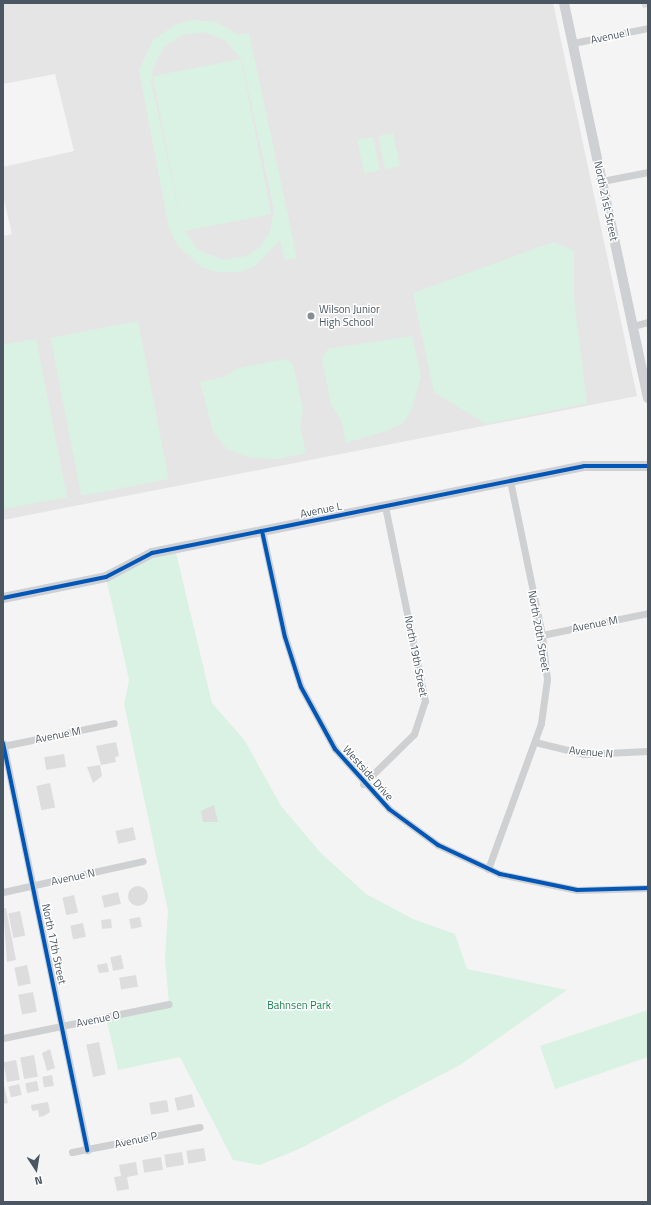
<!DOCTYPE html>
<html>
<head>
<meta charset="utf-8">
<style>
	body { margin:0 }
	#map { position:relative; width:651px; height:1205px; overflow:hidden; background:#f4f4f4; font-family:"Titillium Web",sans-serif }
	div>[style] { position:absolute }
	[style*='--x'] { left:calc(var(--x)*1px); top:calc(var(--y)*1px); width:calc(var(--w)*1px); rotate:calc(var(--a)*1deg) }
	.education>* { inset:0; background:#e6e5e6 }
	.green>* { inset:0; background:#d9f2e3; transform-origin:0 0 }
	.building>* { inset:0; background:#ddddde; transform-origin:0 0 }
	.round { border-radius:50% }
	.street>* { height:7px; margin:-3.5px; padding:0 3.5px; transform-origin:3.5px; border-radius:3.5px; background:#ced0d2 }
	.secondary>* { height:10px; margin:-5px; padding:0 5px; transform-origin:5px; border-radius:5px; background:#ced0d4 }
	.cycleway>* { height:4px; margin:-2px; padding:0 2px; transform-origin:2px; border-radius:2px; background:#0057b8 }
	.dots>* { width:11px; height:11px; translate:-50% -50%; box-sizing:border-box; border:2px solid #fff; border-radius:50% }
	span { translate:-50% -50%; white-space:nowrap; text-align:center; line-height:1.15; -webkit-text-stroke:3px #fff; paint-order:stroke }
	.street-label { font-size:11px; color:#4a5661 }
	.poi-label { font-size:11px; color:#4a5661 }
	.left { translate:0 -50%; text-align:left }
	.park-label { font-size:11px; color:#17864f }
	.frame { position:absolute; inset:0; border:4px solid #4a5661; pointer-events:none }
	.north { position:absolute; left:16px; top:1149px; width:40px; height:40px; -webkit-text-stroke:3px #fff; paint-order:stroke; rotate:168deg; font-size:11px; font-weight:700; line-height:16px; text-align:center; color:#4a5661 }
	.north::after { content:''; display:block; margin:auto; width:14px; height:18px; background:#4a5661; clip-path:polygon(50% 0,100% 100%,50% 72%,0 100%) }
</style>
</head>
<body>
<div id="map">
	<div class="education">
		<i style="clip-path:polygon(3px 3px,553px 3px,637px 396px,3px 520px,3px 236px,12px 234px,3px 196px,3px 167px,74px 151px,55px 74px,3px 84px)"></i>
	</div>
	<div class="green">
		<i style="clip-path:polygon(evenodd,191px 20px,216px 22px,239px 35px,249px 33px,297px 258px,285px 260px,280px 240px,255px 266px,239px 272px,217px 272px,201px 267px,177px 245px,169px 228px,139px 70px,153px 40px,177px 24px,191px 20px,204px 32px,225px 40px,242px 60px,274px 210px,270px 232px,259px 248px,247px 256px,224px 260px,198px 250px,182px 227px,151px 81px,153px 68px,164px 47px,182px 35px,204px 32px)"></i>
		<i style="left:241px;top:59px;width:158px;height:90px;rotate:79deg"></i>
		<i style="left:393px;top:133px;width:34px;height:15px;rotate:78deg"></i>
		<i style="left:373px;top:137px;width:34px;height:16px;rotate:78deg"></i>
		<i style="clip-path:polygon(553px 242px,574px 251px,574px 300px,587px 403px,486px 424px,434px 392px,413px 293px)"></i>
		<i style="left:138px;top:321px;width:161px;height:89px;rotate:79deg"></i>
		<i style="clip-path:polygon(412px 336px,421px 377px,412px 409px,403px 423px,389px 430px,346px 443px,341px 419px,331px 405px,322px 358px,328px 349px)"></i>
		<i style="clip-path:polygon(36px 339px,67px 497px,3px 509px,3px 345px)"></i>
		<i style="clip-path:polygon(286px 359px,293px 364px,303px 410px,300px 426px,306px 453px,278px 459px,247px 457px,227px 449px,213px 431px,200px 382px,225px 377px,238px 368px)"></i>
		<i style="clip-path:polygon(175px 549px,212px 703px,245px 741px,281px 806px,321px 853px,366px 894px,413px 919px,455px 934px,467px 969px,567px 990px,460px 1065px,297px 1150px,259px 1165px,233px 1160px,180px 1057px,118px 1070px,106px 1017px,169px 1004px,165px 958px,168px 911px,124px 704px,129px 680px,106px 577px)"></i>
		<i style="clip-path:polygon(648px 1010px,648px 1057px,555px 1089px,540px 1046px)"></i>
	</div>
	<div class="building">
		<i style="clip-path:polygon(641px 3px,648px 3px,648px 7px,643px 8px)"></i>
		<i style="clip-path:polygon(116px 742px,119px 756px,115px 757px,116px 762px,101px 765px,96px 746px)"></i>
		<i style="left:64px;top:754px;width:13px;height:20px;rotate:81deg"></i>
		<i style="clip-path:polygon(100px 765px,102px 776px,93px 783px,87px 767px)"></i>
		<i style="left:50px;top:783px;width:25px;height:14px;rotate:78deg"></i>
		<i style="clip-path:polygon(214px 805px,218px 822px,203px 822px,201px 811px)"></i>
		<i style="left:133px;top:827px;width:13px;height:18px;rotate:77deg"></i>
		<i class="round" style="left:128px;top:886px;width:20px;height:20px"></i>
		<i style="left:118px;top:892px;width:12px;height:17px;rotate:76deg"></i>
		<i style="left:74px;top:895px;width:18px;height:12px;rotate:77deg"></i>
		<i style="clip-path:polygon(3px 908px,6px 908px,16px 960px,7px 962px)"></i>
		<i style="left:20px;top:911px;width:25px;height:12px;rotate:78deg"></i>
		<i style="left:140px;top:917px;width:10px;height:11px;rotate:79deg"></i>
		<i style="left:111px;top:919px;width:9px;height:10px;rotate:84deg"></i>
		<i style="left:83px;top:923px;width:14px;height:13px;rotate:78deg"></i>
		<i style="left:121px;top:955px;width:14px;height:11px;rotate:78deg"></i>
		<i style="clip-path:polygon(107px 963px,109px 972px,99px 973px,97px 965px)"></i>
		<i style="left:27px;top:965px;width:19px;height:13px;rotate:78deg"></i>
		<i style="left:136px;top:975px;width:12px;height:17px;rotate:81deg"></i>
		<i style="left:33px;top:992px;width:20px;height:15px;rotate:79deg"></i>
		<i style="left:99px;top:1042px;width:33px;height:13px;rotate:78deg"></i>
		<i style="clip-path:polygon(50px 1049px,55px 1068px,47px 1071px,42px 1053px)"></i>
		<i style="left:34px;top:1055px;width:22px;height:14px;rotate:80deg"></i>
		<i style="left:16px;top:1060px;width:20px;height:13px;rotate:79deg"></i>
		<i style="left:52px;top:1075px;width:11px;height:10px;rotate:80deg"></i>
		<i style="clip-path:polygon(3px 1081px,8px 1103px,3px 1104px)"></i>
		<i style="left:37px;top:1081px;width:10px;height:12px;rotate:79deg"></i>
		<i style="left:19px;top:1084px;width:11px;height:11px;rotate:75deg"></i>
		<i style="left:192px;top:1094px;width:13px;height:18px;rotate:77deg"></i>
		<i style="left:167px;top:1100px;width:12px;height:18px;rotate:81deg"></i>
		<i style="clip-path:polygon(48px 1102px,50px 1112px,44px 1116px,39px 1117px,38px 1110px,32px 1111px,31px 1105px)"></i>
		<i style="left:204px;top:1148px;width:13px;height:18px;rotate:81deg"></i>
		<i style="left:182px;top:1152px;width:13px;height:18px;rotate:81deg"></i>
		<i style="left:161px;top:1157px;width:13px;height:19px;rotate:81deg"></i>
		<i style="clip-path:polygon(136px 1162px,138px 1175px,127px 1177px,129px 1189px,117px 1191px,114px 1177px,121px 1176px,119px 1165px)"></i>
	</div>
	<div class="street">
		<i style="--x:573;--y:43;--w:76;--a:-11.3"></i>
		<i style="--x:602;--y:181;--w:47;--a:-11.1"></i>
		<i style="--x:633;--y:326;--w:16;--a:-15"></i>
		<i style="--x:262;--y:531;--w:108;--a:77.8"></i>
		<i style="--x:285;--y:637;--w:52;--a:72.3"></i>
		<i style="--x:301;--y:687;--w:71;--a:61.3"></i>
		<i style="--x:335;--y:749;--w:81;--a:48"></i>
		<i style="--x:389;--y:809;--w:61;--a:36.3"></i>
		<i style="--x:438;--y:845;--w:68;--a:25.1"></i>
		<i style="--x:500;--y:874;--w:79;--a:11.7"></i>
		<i style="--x:577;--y:890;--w:71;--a:-1.6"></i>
		<i style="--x:542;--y:635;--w:108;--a:-11.7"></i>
		<i style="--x:535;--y:742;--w:50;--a:13.8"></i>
		<i style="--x:584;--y:754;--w:64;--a:-2.7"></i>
		<i style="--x:3;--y:743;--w:416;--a:78.3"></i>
		<i style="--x:3;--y:746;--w:113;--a:-11.7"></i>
		<i style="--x:363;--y:784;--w:71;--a:-44.4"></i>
		<i style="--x:414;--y:734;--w:35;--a:-72"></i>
		<i style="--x:425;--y:701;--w:199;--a:-101.6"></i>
		<i style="--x:488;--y:869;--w:155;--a:-70"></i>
		<i style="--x:541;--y:723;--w:44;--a:-82.2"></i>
		<i style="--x:547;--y:679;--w:44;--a:-96.5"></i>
		<i style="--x:542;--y:635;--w:157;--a:-101.7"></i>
		<i style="--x:3;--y:892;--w:143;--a:-12.5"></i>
		<i style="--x:3;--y:1038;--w:169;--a:-11.6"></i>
		<i style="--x:72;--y:1152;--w:130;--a:-11.1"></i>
	</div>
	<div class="secondary">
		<i style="--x:564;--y:3;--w:404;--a:78"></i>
		<i style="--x:3;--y:598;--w:105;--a:-11.5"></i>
		<i style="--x:106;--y:577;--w:52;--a:-27.6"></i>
		<i style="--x:152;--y:553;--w:112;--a:-11.3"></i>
		<i style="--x:262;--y:531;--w:328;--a:-11.4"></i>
		<i style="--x:584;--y:466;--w:64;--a:0"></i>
	</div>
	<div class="cycleway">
		<i style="--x:262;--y:531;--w:108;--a:77.8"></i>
		<i style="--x:285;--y:637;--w:52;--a:72.3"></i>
		<i style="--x:301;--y:687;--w:71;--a:61.3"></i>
		<i style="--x:335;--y:749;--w:81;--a:48"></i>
		<i style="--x:389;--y:809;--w:61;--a:36.3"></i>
		<i style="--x:438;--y:845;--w:68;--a:25.1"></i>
		<i style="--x:500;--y:874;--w:79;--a:11.7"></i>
		<i style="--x:577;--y:890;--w:71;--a:-1.6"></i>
		<i style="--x:3;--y:598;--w:105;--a:-11.5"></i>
		<i style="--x:106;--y:577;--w:52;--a:-27.6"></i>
		<i style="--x:152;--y:553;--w:112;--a:-11.3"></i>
		<i style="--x:262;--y:531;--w:328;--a:-11.4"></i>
		<i style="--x:584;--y:466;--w:64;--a:0"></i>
		<i style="--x:3;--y:743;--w:416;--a:78.3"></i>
	</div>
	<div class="dots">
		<i style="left:311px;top:316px;background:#868d94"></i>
	</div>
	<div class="street-label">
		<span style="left:610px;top:36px;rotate:-12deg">Avenue I</span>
		<span style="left:606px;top:201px;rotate:78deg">North 21st Street</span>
		<span style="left:321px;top:510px;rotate:-11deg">Avenue L</span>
		<span style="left:595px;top:624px;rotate:-11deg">Avenue M</span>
		<span style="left:539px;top:631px;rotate:80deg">North 20th Street</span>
		<span style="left:416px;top:656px;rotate:79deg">North 19th Street</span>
		<span style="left:58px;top:735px;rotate:-11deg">Avenue M</span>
		<span style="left:591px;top:752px;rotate:5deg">Avenue N</span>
		<span style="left:368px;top:773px;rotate:48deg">Westside Drive</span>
		<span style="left:73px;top:877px;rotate:-12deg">Avenue N</span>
		<span style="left:54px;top:944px;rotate:78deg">North 17th Street</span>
		<span style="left:98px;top:1019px;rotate:-12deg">Avenue O</span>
		<span style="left:136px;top:1140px;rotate:-12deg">Avenue P</span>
	</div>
	<div class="poi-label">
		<span class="left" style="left:319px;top:316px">Wilson Junior<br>High School</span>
	</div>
	<div class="park-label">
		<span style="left:299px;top:1005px">Bahnsen Park</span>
	</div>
	<div class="frame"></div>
	<div class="north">N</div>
</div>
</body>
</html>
